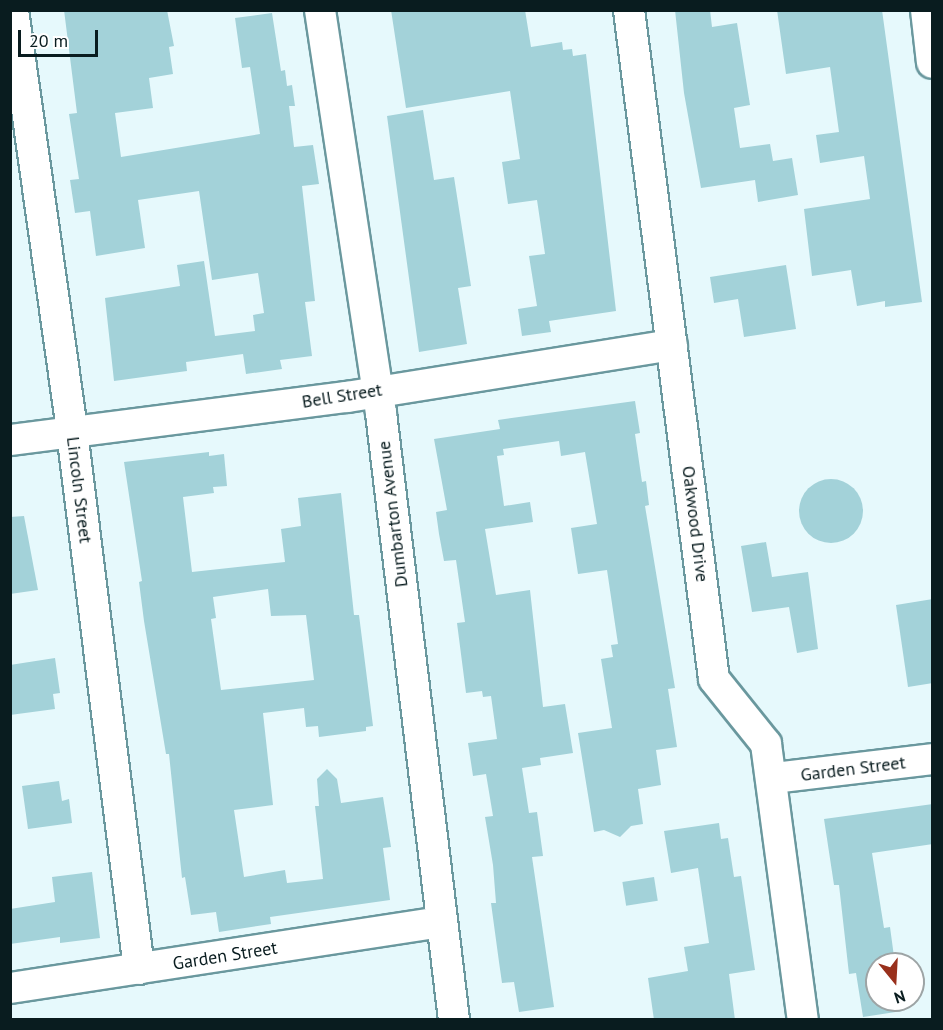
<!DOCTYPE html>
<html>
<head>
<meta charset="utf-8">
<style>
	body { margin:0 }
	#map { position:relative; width:943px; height:1030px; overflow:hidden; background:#e6f9fc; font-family:"PT Sans",sans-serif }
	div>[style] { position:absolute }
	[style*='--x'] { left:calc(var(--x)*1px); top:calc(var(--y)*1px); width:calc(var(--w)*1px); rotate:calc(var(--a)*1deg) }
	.building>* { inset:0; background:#a3d2d9; transform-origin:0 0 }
	.round { border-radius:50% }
	.roads { filter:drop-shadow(2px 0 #6a989e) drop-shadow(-2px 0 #6a989e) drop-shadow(0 2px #6a989e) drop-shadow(0 -2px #6a989e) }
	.street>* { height:30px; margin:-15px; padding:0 15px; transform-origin:15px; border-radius:15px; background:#fff }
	span { translate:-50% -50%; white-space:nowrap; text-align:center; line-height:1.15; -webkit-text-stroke:4.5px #fff; paint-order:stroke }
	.street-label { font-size:18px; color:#091c1f }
	.frame { position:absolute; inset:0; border:12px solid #091c1f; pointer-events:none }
	.north { position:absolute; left:865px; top:952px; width:60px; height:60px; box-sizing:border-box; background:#fff; border:2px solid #9da4a5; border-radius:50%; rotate:162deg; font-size:16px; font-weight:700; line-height:24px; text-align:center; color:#091c1f }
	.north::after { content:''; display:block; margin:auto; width:21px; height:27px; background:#99301c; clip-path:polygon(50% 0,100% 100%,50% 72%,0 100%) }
	.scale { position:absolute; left:18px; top:30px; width:80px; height:27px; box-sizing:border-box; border:3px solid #091c1f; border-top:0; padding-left:8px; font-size:18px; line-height:21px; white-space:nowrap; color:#091c1f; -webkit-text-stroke:4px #fff; paint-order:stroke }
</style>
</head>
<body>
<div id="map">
	<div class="building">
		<i style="clip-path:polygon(64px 10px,167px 10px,174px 46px,169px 47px,173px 74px,149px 78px,153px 108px,115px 113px,121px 157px,260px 134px,250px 67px,242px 68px,235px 18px,272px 13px,281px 71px,285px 70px,287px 86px,292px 85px,295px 106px,289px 106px,294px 147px,313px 145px,319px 184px,302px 186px,315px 301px,305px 302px,312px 356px,280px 360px,282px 369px,246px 374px,243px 354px,186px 362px,187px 371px,114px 381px,105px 298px,180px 286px,177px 265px,204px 261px,215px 336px,255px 331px,253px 315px,264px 313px,258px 273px,212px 280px,199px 191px,138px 200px,145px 248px,96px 256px,90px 211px,75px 213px,70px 180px,79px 179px,69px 114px,77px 113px)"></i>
		<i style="clip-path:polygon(391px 10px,525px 10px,531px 47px,562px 42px,563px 50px,572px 49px,573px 56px,586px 54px,616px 311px,549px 321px,551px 332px,522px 336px,518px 309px,537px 306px,529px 256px,545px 254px,537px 200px,508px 204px,502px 162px,520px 159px,510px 91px,406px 108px)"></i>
		<i style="clip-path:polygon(675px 10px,710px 10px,712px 27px,737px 23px,750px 105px,734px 108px,740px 148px,770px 144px,773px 161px,792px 158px,798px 195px,758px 202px,755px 180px,701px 188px,684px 93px)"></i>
		<i style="clip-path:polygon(777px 10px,882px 10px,922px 302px,885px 307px,885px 301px,857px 306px,851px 270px,812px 276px,804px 209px,870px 199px,864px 156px,820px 163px,816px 135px,839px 132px,830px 67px,786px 74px)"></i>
		<i style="clip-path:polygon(423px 110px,434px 180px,454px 177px,471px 286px,458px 288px,467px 344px,419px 352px,387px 116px)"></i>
		<i style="clip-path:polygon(786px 265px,796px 329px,744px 337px,738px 299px,714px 303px,710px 277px)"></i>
		<i style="clip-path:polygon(635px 401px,640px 433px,635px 434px,642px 482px,646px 481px,649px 505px,645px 506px,675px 688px,668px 689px,677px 747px,656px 750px,661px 785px,638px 789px,643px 824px,631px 826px,620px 837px,604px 830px,594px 832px,578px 733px,612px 728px,601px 659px,613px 657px,611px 645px,618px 644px,607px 570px,578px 574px,571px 528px,597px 524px,585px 452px,561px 456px,559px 441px,503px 449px,504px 455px,497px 456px,504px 506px,530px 502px,533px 522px,485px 529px,496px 595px,530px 590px,543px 707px,565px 704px,573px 753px,540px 758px,541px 765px,522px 768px,529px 813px,537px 812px,543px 856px,532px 857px,554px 1007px,519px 1012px,514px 982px,502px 983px,499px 962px,491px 903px,496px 903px,493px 865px,485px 817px,493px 816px,486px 774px,473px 776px,468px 743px,497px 739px,491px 696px,483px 697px,482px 691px,466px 693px,457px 623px,465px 622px,456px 560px,444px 561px,439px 534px,436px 512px,447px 510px,434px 439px,500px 429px,498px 420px)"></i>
		<i style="clip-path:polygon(evenodd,209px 452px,209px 456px,224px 454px,227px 486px,213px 487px,214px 493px,183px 497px,192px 572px,285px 562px,281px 529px,301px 526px,298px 498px,341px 493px,354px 615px,359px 615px,373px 726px,366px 727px,366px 731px,319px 737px,318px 726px,306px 727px,304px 708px,263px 713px,273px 805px,234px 810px,244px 877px,285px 870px,287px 883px,323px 879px,315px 806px,319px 806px,317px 779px,327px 769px,337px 779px,341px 803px,383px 797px,391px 847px,383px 848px,390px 900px,270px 917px,271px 924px,219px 932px,216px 912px,191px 915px,185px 877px,182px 878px,169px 754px,166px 754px,144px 621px,139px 582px,142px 581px,124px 462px,209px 452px,268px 589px,271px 616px,306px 615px,314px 680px,221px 690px,211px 619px,216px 618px,213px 597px,268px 589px)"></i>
		<i class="round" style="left:799px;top:479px;width:64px;height:64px"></i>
		<i style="clip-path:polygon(24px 516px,38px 590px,10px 594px,10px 517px)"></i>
		<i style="clip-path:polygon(766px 542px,772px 577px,808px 572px,818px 649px,797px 653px,789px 607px,752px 612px,741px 546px)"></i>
		<i style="clip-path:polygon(933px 599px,933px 683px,908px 687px,896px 605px)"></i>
		<i style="clip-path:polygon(55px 658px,60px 693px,53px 694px,55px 709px,10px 715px,10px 665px)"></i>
		<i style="clip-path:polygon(59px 781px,62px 801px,69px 799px,72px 823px,28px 829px,22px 786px)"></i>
		<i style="clip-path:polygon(933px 804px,933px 844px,872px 853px,884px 928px,890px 927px,895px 964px,877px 964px,877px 1000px,900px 1000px,902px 1011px,863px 1017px,856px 973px,849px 974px,839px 885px,834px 885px,824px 819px)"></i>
		<i style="clip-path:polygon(719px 823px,721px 839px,728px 838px,734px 877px,741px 876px,755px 970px,729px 974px,735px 1020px,654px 1020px,648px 978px,688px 971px,684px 947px,709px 943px,698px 868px,671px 873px,664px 831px)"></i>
		<i style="clip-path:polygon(92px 872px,100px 938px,60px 943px,60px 937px,10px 944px,10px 909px,55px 902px,52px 877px)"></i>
		<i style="left:654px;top:877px;width:24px;height:32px;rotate:81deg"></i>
	</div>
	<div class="roads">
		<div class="street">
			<i style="--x:13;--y:10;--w:426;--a:82"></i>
			<i style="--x:72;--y:432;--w:541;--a:82.89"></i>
			<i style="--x:320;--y:10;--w:408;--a:81.4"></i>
			<i style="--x:381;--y:413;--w:611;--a:83.14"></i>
			<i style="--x:629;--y:10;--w:674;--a:82.76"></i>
			<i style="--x:714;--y:679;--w:83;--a:51.3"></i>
			<i style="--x:766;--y:744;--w:278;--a:82.4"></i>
			<i style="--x:926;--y:10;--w:53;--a:83.5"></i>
			<i style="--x:10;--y:440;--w:340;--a:-7.3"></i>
			<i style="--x:347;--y:397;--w:329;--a:-9.1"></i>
			<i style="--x:773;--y:778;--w:160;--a:-6.8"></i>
			<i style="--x:10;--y:988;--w:435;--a:-8.7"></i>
		</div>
	</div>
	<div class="street-label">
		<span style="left:342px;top:396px;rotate:-9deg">Bell Street</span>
		<span style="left:79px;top:490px;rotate:83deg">Lincoln Street</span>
		<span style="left:393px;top:514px;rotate:-97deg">Dumbarton Avenue</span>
		<span style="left:695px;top:524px;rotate:83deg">Oakwood Drive</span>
		<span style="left:853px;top:769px;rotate:-7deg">Garden Street</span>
		<span style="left:225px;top:956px;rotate:-9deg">Garden Street</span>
	</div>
	<div class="frame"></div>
	<div class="north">N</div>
	<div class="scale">20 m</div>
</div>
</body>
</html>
